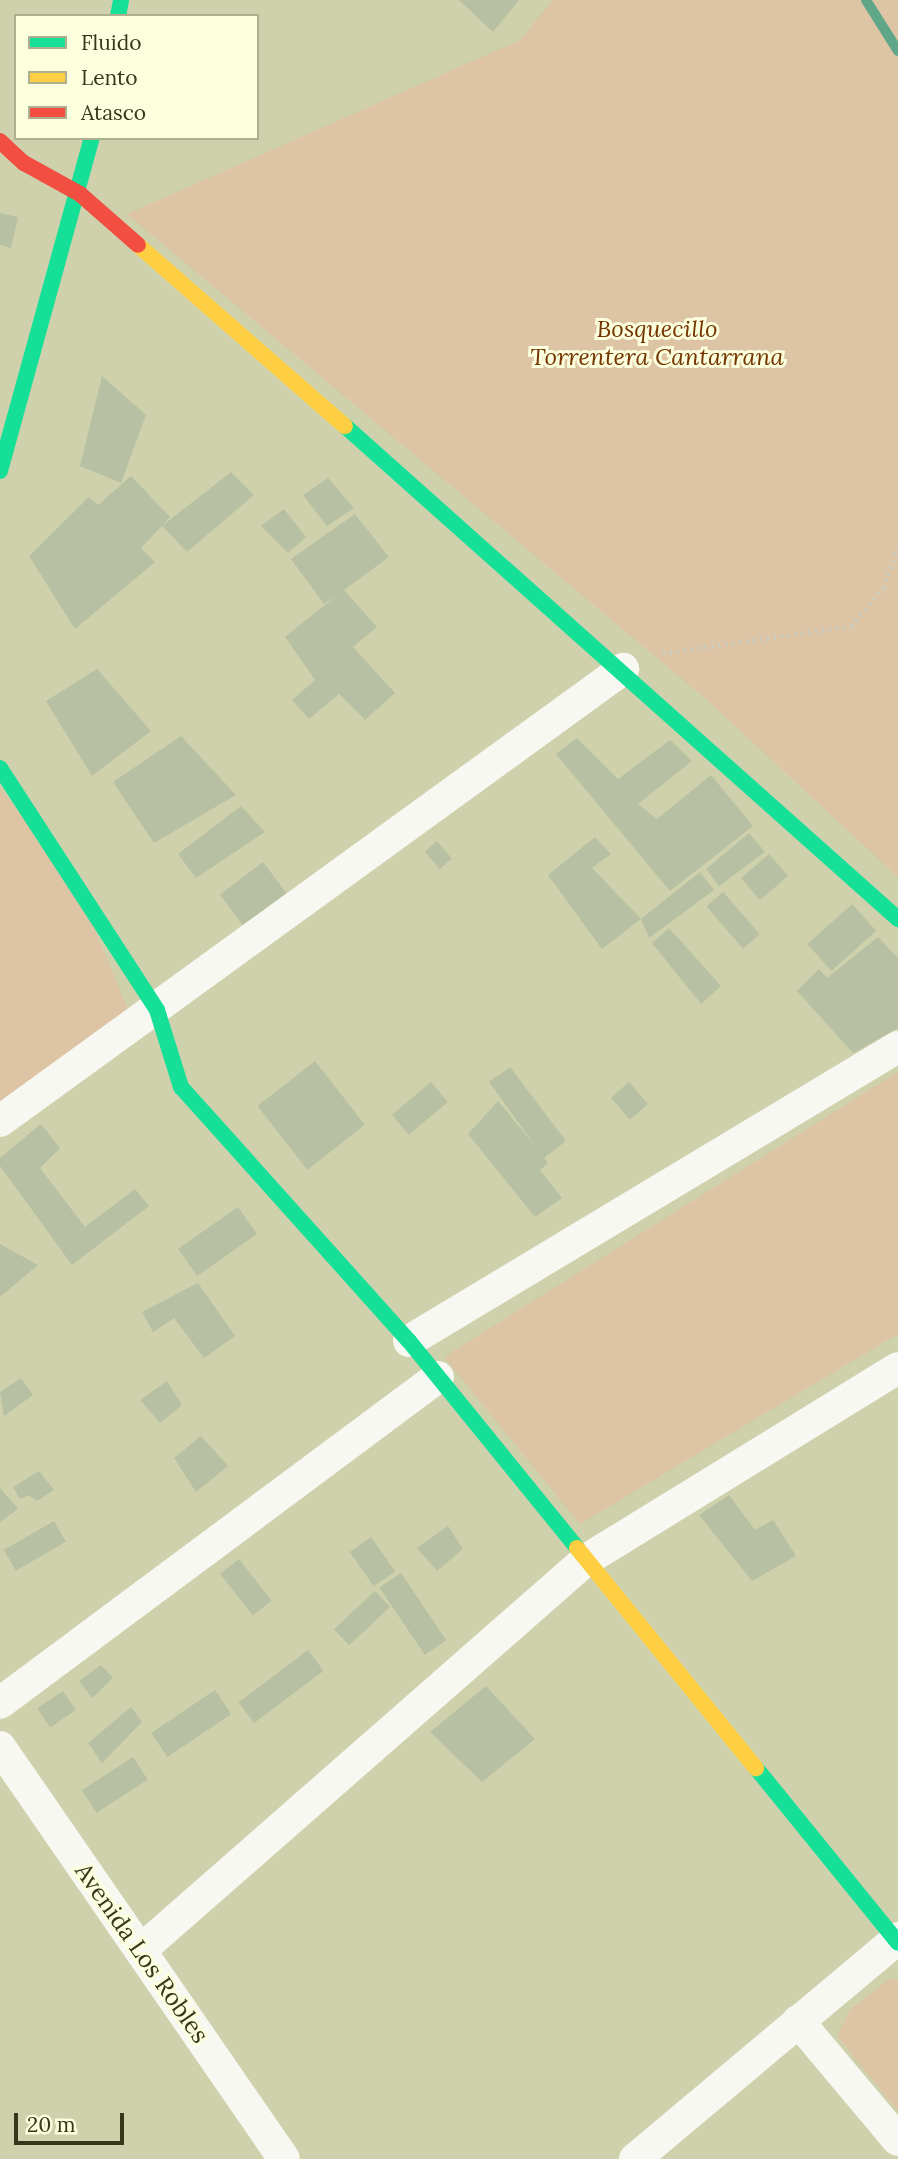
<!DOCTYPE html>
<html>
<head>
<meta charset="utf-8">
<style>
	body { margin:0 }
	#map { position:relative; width:898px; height:2159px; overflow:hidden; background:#ced1ab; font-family:Lora,serif }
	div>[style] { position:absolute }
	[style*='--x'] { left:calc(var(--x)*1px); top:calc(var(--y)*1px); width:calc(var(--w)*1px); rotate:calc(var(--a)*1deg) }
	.green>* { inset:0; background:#dcc4a5 }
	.stream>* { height:10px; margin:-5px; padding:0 5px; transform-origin:5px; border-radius:5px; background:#5fa788 }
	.building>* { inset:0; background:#b8c0a3; transform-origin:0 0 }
	.path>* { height:4.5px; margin-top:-2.25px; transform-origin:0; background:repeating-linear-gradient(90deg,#cbcdc0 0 2px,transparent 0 7px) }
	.street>* { height:32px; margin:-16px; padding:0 16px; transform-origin:16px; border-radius:16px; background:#f8f8f2 }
	.fast>* { height:16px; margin:-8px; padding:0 8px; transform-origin:8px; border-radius:8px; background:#16e098 }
	.slow>* { height:16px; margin:-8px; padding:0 8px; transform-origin:8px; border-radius:8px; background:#ffcf43 }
	.jam>* { height:16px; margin:-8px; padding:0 8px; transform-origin:8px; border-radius:8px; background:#f24e42 }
	span { translate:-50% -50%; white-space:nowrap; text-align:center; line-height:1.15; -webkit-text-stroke:6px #fcffdd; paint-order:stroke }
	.park-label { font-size:24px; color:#753501; font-style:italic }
	.street-label { font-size:24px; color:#36371b }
	.legend { position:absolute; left:14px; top:14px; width:245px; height:126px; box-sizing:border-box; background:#fcffdd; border:2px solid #adaf8f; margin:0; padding:9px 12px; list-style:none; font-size:21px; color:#36371b }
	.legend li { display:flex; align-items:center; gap:14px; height:35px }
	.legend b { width:35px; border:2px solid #adaf8f }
	.scale { position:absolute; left:14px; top:2113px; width:110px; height:32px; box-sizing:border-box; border:4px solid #36371b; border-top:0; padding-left:9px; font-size:21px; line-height:24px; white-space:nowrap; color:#36371b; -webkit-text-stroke:5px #fcffdd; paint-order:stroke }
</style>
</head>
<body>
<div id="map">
	<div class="green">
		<i style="clip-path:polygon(553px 0,898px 0,898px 877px,706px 699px,127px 214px,520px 40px)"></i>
		<i style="clip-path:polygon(0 787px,82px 898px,128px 1010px,0 1102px)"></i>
		<i style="clip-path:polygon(898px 1072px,898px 1334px,580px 1524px,444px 1357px)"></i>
		<i style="clip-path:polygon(890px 1978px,898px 1981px,898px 2111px,837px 2036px,850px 2010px)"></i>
	</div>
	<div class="stream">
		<i style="--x:866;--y:0;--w:60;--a:57.9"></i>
	</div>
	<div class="building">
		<i style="clip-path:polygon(459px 0,519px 0,493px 32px)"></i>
		<i style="clip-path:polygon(0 213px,18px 217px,11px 248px,0 245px)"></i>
		<i style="clip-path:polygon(102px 376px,146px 415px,121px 483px,80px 466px)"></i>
		<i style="clip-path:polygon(231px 472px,254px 495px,187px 552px,162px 526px,141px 548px,155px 562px,75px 629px,29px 556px,89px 497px,98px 505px,131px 476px,170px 517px,162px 526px)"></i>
		<i style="clip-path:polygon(328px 478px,354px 508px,327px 526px,303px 495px)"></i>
		<i style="clip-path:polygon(284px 509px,306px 537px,288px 553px,261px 526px)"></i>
		<i style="clip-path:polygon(355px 514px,389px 557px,344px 590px,377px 627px,353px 647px,395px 693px,365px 720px,339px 694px,309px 719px,292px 700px,315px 680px,285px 637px,337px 595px,324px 604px,291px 559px)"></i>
		<i style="clip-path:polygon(97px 669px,151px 731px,92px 776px,46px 701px)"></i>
		<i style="clip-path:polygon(181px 736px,236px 795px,154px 843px,113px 782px)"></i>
		<i style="clip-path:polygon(577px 738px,618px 779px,670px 740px,692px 761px,638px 804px,657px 819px,711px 775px,753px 826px,670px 891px,556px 754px)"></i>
		<i style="clip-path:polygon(241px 806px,265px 832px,196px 878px,178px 854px)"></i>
		<i style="clip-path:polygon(749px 833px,765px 852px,719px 886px,706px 869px)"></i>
		<i style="clip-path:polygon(595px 837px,611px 854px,592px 868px,641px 919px,602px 949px,548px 875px)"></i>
		<i style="left:437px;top:841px;width:23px;height:16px;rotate:50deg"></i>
		<i style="left:769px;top:854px;width:29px;height:37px;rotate:49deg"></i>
		<i style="left:263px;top:862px;width:39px;height:54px;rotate:53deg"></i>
		<i style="clip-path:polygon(700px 872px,714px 890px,649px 938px,641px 919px)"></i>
		<i style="left:723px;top:892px;width:56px;height:22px;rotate:49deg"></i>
		<i style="left:852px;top:904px;width:36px;height:60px;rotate:48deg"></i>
		<i style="clip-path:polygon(669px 928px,721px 986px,701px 1004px,652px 943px)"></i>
		<i style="clip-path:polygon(878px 937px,898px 958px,898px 1028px,853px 1053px,797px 991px,819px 969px,827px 978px)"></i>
		<i style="left:315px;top:1061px;width:81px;height:73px;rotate:52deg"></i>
		<i style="clip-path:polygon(510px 1067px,566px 1141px,544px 1158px,548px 1163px,540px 1170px,562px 1198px,535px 1217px,468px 1134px,498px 1101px,536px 1147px,489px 1082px)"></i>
		<i style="left:431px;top:1082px;width:26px;height:51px;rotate:50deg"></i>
		<i style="left:629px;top:1082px;width:29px;height:24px;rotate:49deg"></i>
		<i style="clip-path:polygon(41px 1124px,60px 1148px,40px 1168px,85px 1227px,135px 1189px,149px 1206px,72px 1265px,0 1166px,0 1158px)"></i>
		<i style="left:238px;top:1207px;width:33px;height:73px;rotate:55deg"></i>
		<i style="clip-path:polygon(0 1244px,38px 1265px,0 1297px)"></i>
		<i style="clip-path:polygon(198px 1283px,235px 1336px,204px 1358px,174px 1318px,153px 1332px,142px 1312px)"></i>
		<i style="clip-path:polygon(21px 1378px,33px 1395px,4px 1416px,0 1392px)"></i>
		<i style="clip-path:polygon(167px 1381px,182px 1405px,160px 1423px,140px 1400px)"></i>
		<i style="clip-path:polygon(201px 1436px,228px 1466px,196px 1492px,174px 1458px)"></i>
		<i style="clip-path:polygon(39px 1471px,54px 1490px,37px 1501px,29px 1495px,20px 1499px,13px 1487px)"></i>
		<i style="clip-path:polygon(0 1488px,18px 1509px,0 1522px)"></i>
		<i style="clip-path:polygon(729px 1495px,755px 1530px,773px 1520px,796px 1556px,752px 1581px,699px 1515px)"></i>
		<i style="left:54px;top:1521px;width:24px;height:58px;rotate:60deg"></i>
		<i style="clip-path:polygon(448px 1526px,463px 1549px,437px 1571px,417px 1548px)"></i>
		<i style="left:371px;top:1537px;width:42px;height:26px;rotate:55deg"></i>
		<i style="left:239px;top:1559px;width:53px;height:24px;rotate:52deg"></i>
		<i style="left:401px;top:1573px;width:81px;height:26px;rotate:56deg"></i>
		<i style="left:375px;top:1591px;width:22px;height:56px;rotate:47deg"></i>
		<i style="left:308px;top:1650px;width:26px;height:87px;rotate:53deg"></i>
		<i style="clip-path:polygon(101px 1665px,113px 1678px,92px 1698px,79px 1681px)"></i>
		<i style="clip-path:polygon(486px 1686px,535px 1739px,482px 1782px,430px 1732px)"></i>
		<i style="left:215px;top:1690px;width:29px;height:77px;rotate:56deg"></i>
		<i style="left:63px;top:1691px;width:23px;height:31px;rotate:56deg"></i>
		<i style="clip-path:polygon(131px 1707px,142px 1722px,102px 1763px,88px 1743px)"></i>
		<i style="left:133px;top:1757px;width:27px;height:61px;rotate:57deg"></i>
	</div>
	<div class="path">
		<i style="--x:663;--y:653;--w:190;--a:-8.2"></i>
		<i style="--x:851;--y:626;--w:50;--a:-49.9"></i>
		<i style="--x:883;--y:588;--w:45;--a:-70.3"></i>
	</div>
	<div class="street">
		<i style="--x:0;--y:1121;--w:770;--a:-35.96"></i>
		<i style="--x:409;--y:1341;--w:571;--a:-31.02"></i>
		<i style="--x:0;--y:1703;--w:546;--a:-36.66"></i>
		<i style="--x:0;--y:1747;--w:500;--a:55.42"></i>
		<i style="--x:141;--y:1950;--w:592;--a:-41.23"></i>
		<i style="--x:586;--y:1560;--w:366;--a:-31.6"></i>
		<i style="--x:798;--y:2021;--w:155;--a:50"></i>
		<i style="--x:635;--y:2159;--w:344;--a:-40"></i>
	</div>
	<div class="fast">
		<i style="--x:118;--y:16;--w:16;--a:-79"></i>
		<i style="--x:345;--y:426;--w:741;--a:41.72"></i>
		<i style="--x:0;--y:471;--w:345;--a:-74.6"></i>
		<i style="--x:0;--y:768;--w:288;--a:57"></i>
		<i style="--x:157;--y:1010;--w:81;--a:72.7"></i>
		<i style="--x:181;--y:1087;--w:341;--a:48.1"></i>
		<i style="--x:409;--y:1341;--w:267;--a:50.9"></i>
		<i style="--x:756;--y:1768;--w:225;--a:50.9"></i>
	</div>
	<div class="slow">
		<i style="--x:138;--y:245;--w:275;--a:41.2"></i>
		<i style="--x:577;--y:1548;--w:284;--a:50.9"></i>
	</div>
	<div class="jam">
		<i style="--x:0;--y:141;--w:33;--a:43"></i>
		<i style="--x:24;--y:163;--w:64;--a:29"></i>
		<i style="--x:80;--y:194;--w:77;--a:41.3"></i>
	</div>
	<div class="park-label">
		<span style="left:657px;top:343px">Bosquecillo<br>Torrentera Cantarrana</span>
	</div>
	<div class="street-label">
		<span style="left:142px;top:1953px;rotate:55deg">Avenida Los Robles</span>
	</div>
	<ul class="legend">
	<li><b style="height:9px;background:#16e098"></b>Fluido</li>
	<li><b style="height:9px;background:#ffcf43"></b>Lento</li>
	<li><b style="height:9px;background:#f24e42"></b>Atasco</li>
	</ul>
	<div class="scale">20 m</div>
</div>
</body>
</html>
